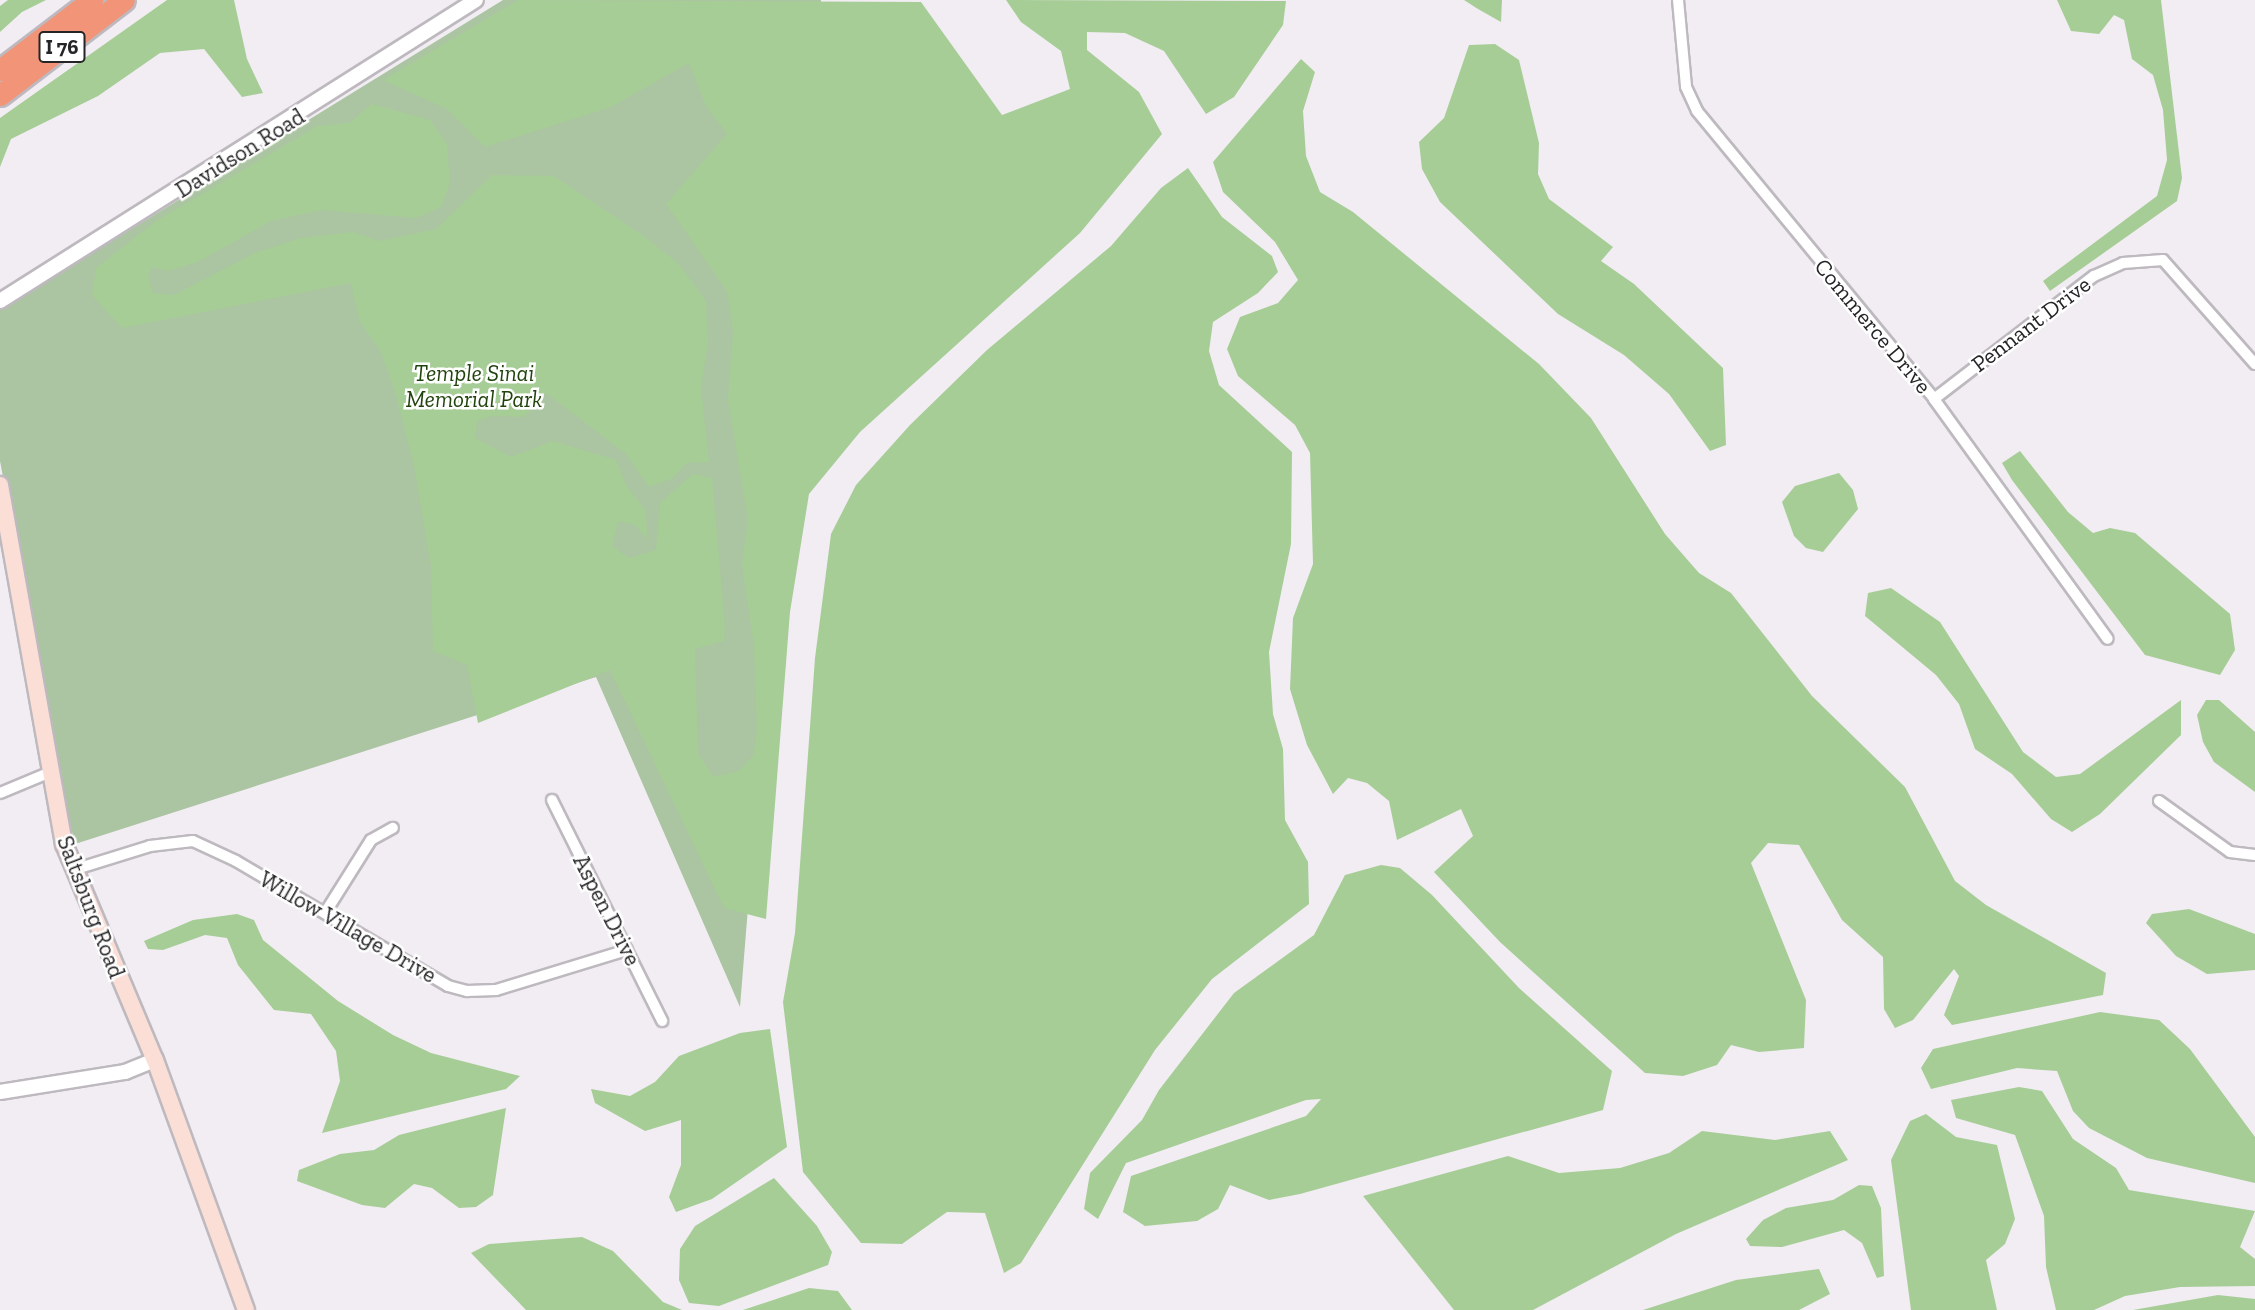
<!DOCTYPE html>
<html>
<head>
<meta charset="utf-8">
<style>
	body { margin:0 }
	#map { position:relative; width:2255px; height:1310px; overflow:hidden; background:#f1edf3; font-family:"Zilla Slab",serif }
	div>[style] { position:absolute }
	[style*='--x'] { left:calc(var(--x)*1px); top:calc(var(--y)*1px); width:calc(var(--w)*1px); rotate:calc(var(--a)*1deg) }
	.green>* { inset:0; background:#abc4a1 }
	.forest>* { inset:0; background:#a7cd97 }
	.roads { filter:drop-shadow(2px 0 #beb9bf) drop-shadow(-2px 0 #beb9bf) drop-shadow(0 2px #beb9bf) drop-shadow(0 -2px #beb9bf) }
	.minor>* { height:10px; margin:-5px; padding:0 5px; transform-origin:5px; border-radius:5px; background:#fff }
	.tertiary>* { height:14px; margin:-7px; padding:0 7px; transform-origin:7px; border-radius:7px; background:#fff }
	.secondary>* { height:16px; margin:-8px; padding:0 8px; transform-origin:8px; border-radius:8px; background:#fbdfd6 }
	.motorway>* { height:21px; margin:-10.5px; padding:0 10.5px; transform-origin:10.5px; border-radius:10.5px; background:#f29477 }
	span { translate:-50% -50%; white-space:nowrap; text-align:center; line-height:1.15; -webkit-text-stroke:5px #fff; paint-order:stroke }
	.shield-label span { padding:2px 5px; background:#fff; border:2px solid; border-radius:5px; -webkit-text-stroke-width:0 }
	.shield-label { font-size:21px; color:#252426; font-weight:700 }
	.street-label { font-size:23px; color:#252426 }
	.park-label { font-size:23px; color:#21440d; font-style:italic }
</style>
</head>
<body>
<div id="map">
	<div class="green">
		<i style="clip-path:polygon(503px 0,821px 0,740px 1007px,596px 677px,75px 844px,60px 779px,0 461px,0 310px)"></i>
	</div>
	<div class="forest">
		<i style="clip-path:polygon(8px 0,46px 0,22px 12px,0 32px,0 6px)"></i>
		<i style="clip-path:polygon(167px 0,234px 0,247px 59px,263px 93px,242px 97px,204px 49px,160px 53px,98px 96px,11px 139px,0 167px,0 118px)"></i>
		<i style="clip-path:polygon(518px 0,921px 2px,1002px 115px,1070px 89px,1061px 51px,1021px 22px,1006px 0,1286px 1px,1283px 25px,1234px 97px,1206px 114px,1164px 51px,1125px 33px,1087px 32px,1087px 50px,1139px 92px,1162px 134px,1080px 233px,860px 432px,809px 494px,790px 612px,766px 919px,724px 908px,610px 670px,478px 723px,467px 665px,433px 651px,431px 565px,414px 466px,395px 392px,381px 352px,360px 322px,351px 283px,122px 328px,92px 295px,96px 268px,156px 221px,317px 126px,349px 123px,372px 104px,430px 120px,447px 144px,450px 183px,441px 207px,416px 218px,322px 210px,271px 221px,198px 262px,169px 271px,152px 267px,148px 276px,153px 293px,174px 295px,255px 253px,301px 238px,353px 232px,379px 241px,436px 229px,492px 175px,554px 176px,641px 234px,679px 264px,706px 301px,708px 343px,701px 387px,709px 462px,687px 463px,673px 478px,649px 487px,626px 454px,546px 393px,524px 417px,492px 416px,477px 422px,475px 438px,511px 457px,553px 441px,616px 460px,626px 485px,646px 511px,647px 539px,635px 525px,618px 521px,612px 546px,629px 558px,656px 550px,660px 503px,693px 474px,712px 478px,725px 626px,724px 641px,695px 649px,698px 754px,714px 777px,738px 771px,753px 756px,757px 731px,754px 646px,742px 565px,748px 519px,728px 400px,733px 330px,727px 291px,666px 204px,727px 134px,706px 106px,689px 63px,611px 107px,485px 147px,447px 109px,383px 80px)"></i>
		<i style="clip-path:polygon(1464px 0,1502px 0,1501px 22px,1478px 9px)"></i>
		<i style="clip-path:polygon(2057px 0,2161px 0,2182px 178px,2177px 201px,2050px 291px,2043px 281px,2157px 196px,2167px 160px,2163px 110px,2153px 75px,2132px 59px,2124px 20px,2114px 15px,2099px 34px,2071px 31px)"></i>
		<i style="clip-path:polygon(1495px 44px,1519px 60px,1539px 143px,1538px 174px,1549px 199px,1613px 247px,1601px 261px,1634px 284px,1723px 368px,1726px 445px,1710px 451px,1669px 394px,1624px 355px,1558px 314px,1440px 202px,1422px 169px,1419px 142px,1444px 118px,1469px 45px)"></i>
		<i style="clip-path:polygon(1301px 59px,1315px 72px,1303px 111px,1306px 156px,1320px 192px,1353px 212px,1539px 364px,1591px 418px,1665px 534px,1699px 573px,1731px 593px,1812px 696px,1905px 787px,1955px 881px,1986px 905px,2106px 973px,2103px 995px,1952px 1025px,1944px 1015px,1959px 976px,1954px 969px,1913px 1020px,1895px 1028px,1884px 1009px,1883px 957px,1842px 920px,1799px 845px,1768px 843px,1751px 863px,1806px 1000px,1804px 1048px,1759px 1052px,1731px 1045px,1717px 1065px,1683px 1076px,1645px 1073px,1500px 942px,1434px 872px,1473px 836px,1461px 809px,1397px 840px,1389px 801px,1367px 783px,1348px 778px,1333px 794px,1307px 745px,1290px 689px,1293px 618px,1313px 564px,1310px 453px,1295px 425px,1238px 376px,1227px 349px,1240px 317px,1278px 303px,1298px 280px,1275px 242px,1223px 192px,1213px 162px)"></i>
		<i style="clip-path:polygon(1188px 168px,1222px 217px,1272px 256px,1278px 272px,1258px 293px,1213px 322px,1209px 351px,1219px 385px,1292px 452px,1291px 544px,1269px 652px,1273px 714px,1283px 749px,1285px 820px,1308px 862px,1309px 904px,1212px 979px,1155px 1050px,1021px 1263px,1004px 1273px,985px 1213px,947px 1212px,902px 1244px,861px 1243px,803px 1172px,783px 1002px,795px 933px,815px 658px,831px 534px,856px 485px,910px 425px,987px 350px,1111px 246px,1161px 188px)"></i>
		<i style="clip-path:polygon(2020px 451px,2068px 512px,2093px 533px,2110px 528px,2135px 533px,2230px 614px,2235px 650px,2220px 675px,2145px 655px,2012px 480px,2002px 463px)"></i>
		<i style="clip-path:polygon(1839px 473px,1853px 490px,1858px 509px,1823px 552px,1806px 548px,1794px 536px,1782px 502px,1795px 486px)"></i>
		<i style="clip-path:polygon(1891px 588px,1940px 622px,2023px 752px,2056px 777px,2080px 774px,2181px 700px,2181px 735px,2100px 814px,2072px 832px,2051px 819px,2012px 774px,1975px 749px,1959px 704px,1936px 675px,1865px 616px,1868px 593px)"></i>
		<i style="clip-path:polygon(2206px 700px,2219px 700px,2255px 732px,2255px 792px,2214px 762px,2203px 742px,2197px 715px)"></i>
		<i style="clip-path:polygon(1381px 865px,1400px 868px,1432px 895px,1519px 988px,1612px 1071px,1603px 1110px,1300px 1194px,1269px 1200px,1230px 1185px,1218px 1209px,1197px 1221px,1145px 1226px,1123px 1212px,1131px 1176px,1306px 1116px,1321px 1099px,1306px 1100px,1126px 1163px,1098px 1219px,1084px 1209px,1090px 1173px,1142px 1120px,1159px 1090px,1234px 993px,1314px 935px,1345px 875px)"></i>
		<i style="clip-path:polygon(2189px 909px,2255px 934px,2255px 970px,2207px 974px,2176px 956px,2146px 923px,2152px 914px)"></i>
		<i style="clip-path:polygon(237px 914px,254px 920px,263px 940px,338px 1001px,393px 1035px,431px 1053px,520px 1076px,506px 1089px,322px 1133px,340px 1081px,336px 1051px,311px 1014px,274px 1010px,238px 965px,227px 938px,205px 935px,163px 950px,148px 949px,144px 941px,193px 920px)"></i>
		<i style="clip-path:polygon(2100px 1012px,2159px 1020px,2190px 1049px,2255px 1137px,2255px 1183px,2147px 1158px,2089px 1128px,2073px 1111px,2057px 1071px,2017px 1068px,1931px 1089px,1921px 1068px,1933px 1049px)"></i>
		<i style="clip-path:polygon(770px 1029px,787px 1147px,712px 1199px,676px 1212px,669px 1197px,681px 1165px,681px 1120px,645px 1131px,595px 1103px,591px 1089px,630px 1096px,655px 1082px,679px 1056px,740px 1033px)"></i>
		<i style="clip-path:polygon(2019px 1087px,2042px 1091px,2073px 1139px,2116px 1168px,2129px 1190px,2255px 1211px,2240px 1247px,2255px 1259px,2255px 1286px,2180px 1287px,2125px 1296px,2094px 1310px,2056px 1310px,2046px 1267px,2044px 1216px,2015px 1135px,1956px 1118px,1951px 1100px)"></i>
		<i style="clip-path:polygon(506px 1108px,493px 1195px,476px 1207px,459px 1208px,432px 1188px,414px 1184px,385px 1208px,362px 1205px,297px 1181px,299px 1170px,340px 1154px,374px 1150px,399px 1135px)"></i>
		<i style="clip-path:polygon(1926px 1114px,1956px 1137px,1997px 1145px,2015px 1219px,2005px 1244px,1986px 1260px,1997px 1310px,1911px 1310px,1891px 1160px,1910px 1121px)"></i>
		<i style="clip-path:polygon(1702px 1131px,1775px 1140px,1830px 1131px,1848px 1160px,1676px 1234px,1533px 1310px,1454px 1310px,1363px 1196px,1508px 1156px,1559px 1173px,1620px 1168px,1669px 1153px)"></i>
		<i style="clip-path:polygon(774px 1178px,817px 1226px,832px 1252px,828px 1265px,719px 1306px,689px 1303px,679px 1280px,680px 1249px,695px 1226px)"></i>
		<i style="clip-path:polygon(1859px 1185px,1872px 1186px,1881px 1208px,1884px 1276px,1877px 1278px,1862px 1243px,1844px 1230px,1782px 1247px,1750px 1246px,1746px 1239px,1763px 1220px,1786px 1208px,1833px 1200px)"></i>
		<i style="clip-path:polygon(582px 1237px,613px 1251px,663px 1302px,682px 1310px,526px 1310px,471px 1253px,489px 1244px)"></i>
		<i style="clip-path:polygon(1819px 1269px,1830px 1294px,1799px 1310px,1643px 1310px,1736px 1280px)"></i>
		<i style="clip-path:polygon(809px 1288px,838px 1291px,852px 1310px,743px 1310px)"></i>
		<i style="clip-path:polygon(2218px 1295px,2255px 1299px,2255px 1310px,2133px 1310px)"></i>
	</div>
	<div class="roads">
		<div class="minor">
			<i style="--x:1678;--y:0;--w:87;--a:84.7"></i>
			<i style="--x:1686;--y:87;--w:26;--a:65"></i>
			<i style="--x:1697;--y:111;--w:373;--a:50.5"></i>
			<i style="--x:1934;--y:399;--w:296;--a:54.1"></i>
			<i style="--x:1934;--y:399;--w:202;--a:-37.6"></i>
			<i style="--x:2094;--y:276;--w:32;--a:-24"></i>
			<i style="--x:2123;--y:263;--w:40;--a:-4.3"></i>
			<i style="--x:2163;--y:260;--w:139;--a:48.5"></i>
			<i style="--x:0;--y:793;--w:52;--a:-22.6"></i>
			<i style="--x:552;--y:800;--w:247;--a:63.5"></i>
			<i style="--x:2159;--y:801;--w:87;--a:35.7"></i>
			<i style="--x:2230;--y:852;--w:25;--a:7"></i>
			<i style="--x:73;--y:870;--w:81;--a:-17.3"></i>
			<i style="--x:150;--y:846;--w:43;--a:-6.6"></i>
			<i style="--x:193;--y:841;--w:47;--a:24.9"></i>
			<i style="--x:236;--y:861;--w:246;--a:30.5"></i>
			<i style="--x:448;--y:986;--w:20;--a:15"></i>
			<i style="--x:467;--y:991;--w:29;--a:-2"></i>
			<i style="--x:496;--y:990;--w:137;--a:-17"></i>
			<i style="--x:325;--y:913;--w:86;--a:-57.8"></i>
			<i style="--x:371;--y:840;--w:25;--a:-29"></i>
		</div>
		<div class="tertiary">
			<i style="--x:0;--y:301;--w:563;--a:-32.31"></i>
			<i style="--x:0;--y:1092;--w:127;--a:-9.1"></i>
			<i style="--x:125;--y:1072;--w:32;--a:-22"></i>
		</div>
		<div class="secondary">
			<i style="--x:0;--y:485;--w:365;--a:79.9"></i>
			<i style="--x:64;--y:844;--w:234;--a:67.2"></i>
			<i style="--x:155;--y:1060;--w:266;--a:70"></i>
		</div>
		<div class="motorway">
			<i style="--x:0;--y:70;--w:116;--a:-37.3"></i>
			<i style="--x:0;--y:95;--w:156;--a:-37.5"></i>
		</div>
	</div>
	<div class="shield-label">
		<span style="left:62px;top:47px">I 76</span>
	</div>
	<div class="street-label">
		<span style="left:240px;top:153px;rotate:-32deg">Davidson Road</span>
		<span style="left:2031px;top:324px;rotate:-37deg">Pennant Drive</span>
		<span style="left:1873px;top:326px;rotate:50deg">Commerce Drive</span>
		<span style="left:91px;top:907px;rotate:69deg">Saltsburg Road</span>
		<span style="left:607px;top:910px;rotate:63deg">Aspen Drive</span>
		<span style="left:348px;top:927px;rotate:30deg">Willow Village Drive</span>
	</div>
	<div class="park-label">
		<span style="left:474px;top:386px">Temple Sinai<br>Memorial Park</span>
	</div>
</div>
</body>
</html>
